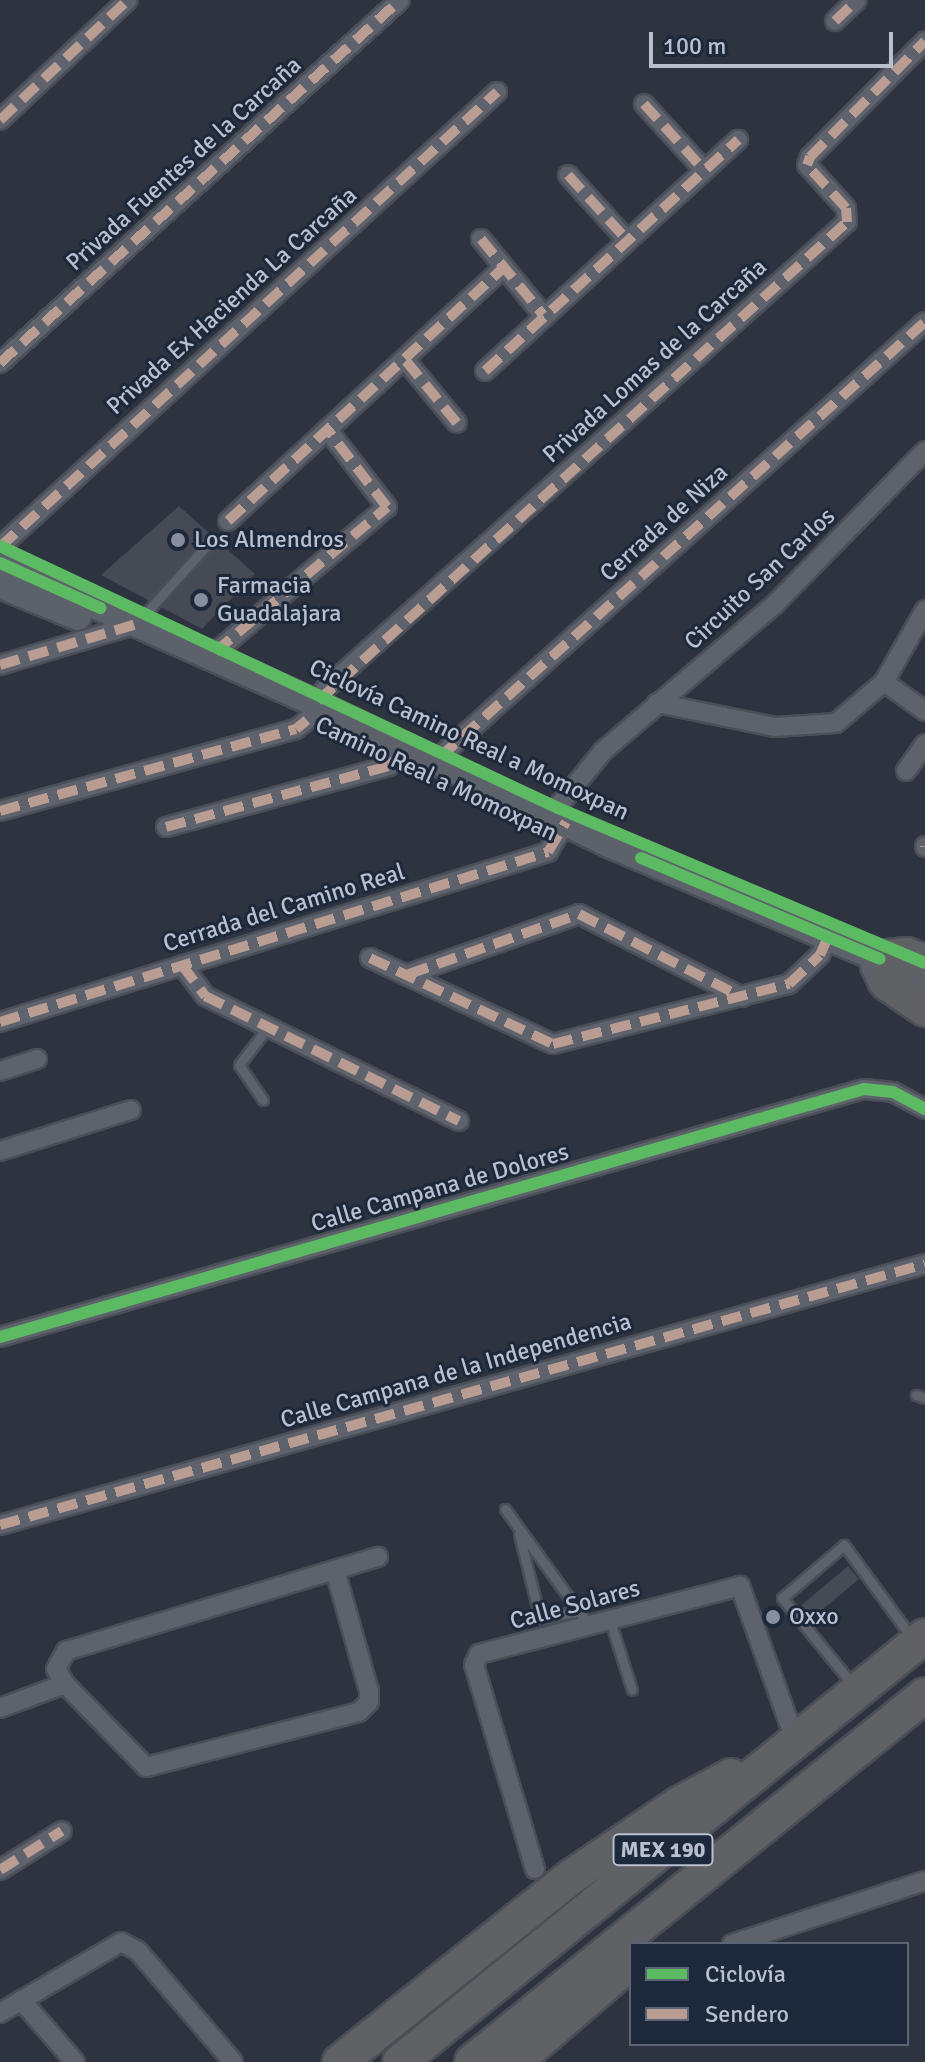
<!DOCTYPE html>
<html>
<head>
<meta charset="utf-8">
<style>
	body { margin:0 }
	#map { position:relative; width:925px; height:2062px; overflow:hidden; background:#2d333f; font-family:Signika,sans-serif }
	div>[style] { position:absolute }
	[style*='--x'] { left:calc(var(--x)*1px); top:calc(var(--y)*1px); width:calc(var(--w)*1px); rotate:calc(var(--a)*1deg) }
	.building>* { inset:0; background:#454a54; transform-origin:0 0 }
	.roads { filter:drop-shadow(2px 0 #4a4e57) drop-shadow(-2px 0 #4a4e57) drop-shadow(0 2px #4a4e57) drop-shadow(0 -2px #4a4e57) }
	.lane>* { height:9px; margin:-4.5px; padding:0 4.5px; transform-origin:4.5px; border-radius:4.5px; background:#5e626c }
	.street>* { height:18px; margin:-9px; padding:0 9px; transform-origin:9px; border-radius:9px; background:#5e626c }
	.secondary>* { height:26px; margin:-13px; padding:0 13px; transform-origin:13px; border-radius:13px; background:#5c616a }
	.highway>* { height:34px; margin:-17px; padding:0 17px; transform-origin:17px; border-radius:17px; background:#5f6165 }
	.quiet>* { height:10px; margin-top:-5px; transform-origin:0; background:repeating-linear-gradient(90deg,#b99d93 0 20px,transparent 0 30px) }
	.cycleway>* { height:12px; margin:-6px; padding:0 6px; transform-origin:6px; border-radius:6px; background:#5cba63 }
	.dots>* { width:22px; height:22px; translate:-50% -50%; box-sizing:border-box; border:4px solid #1e283b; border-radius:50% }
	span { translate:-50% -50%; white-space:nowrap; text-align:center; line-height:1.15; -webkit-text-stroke:6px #1e283b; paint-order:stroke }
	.shield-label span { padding:2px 6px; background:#1e283b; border:2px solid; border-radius:6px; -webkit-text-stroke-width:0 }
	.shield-label { font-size:22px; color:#b8bfcf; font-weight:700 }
	.street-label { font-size:24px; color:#b8bfcf }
	.poi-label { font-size:24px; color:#b8bfcf }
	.left { translate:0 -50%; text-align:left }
	.legend { position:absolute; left:629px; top:1942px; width:280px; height:104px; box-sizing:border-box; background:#1e283b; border:2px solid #5c6476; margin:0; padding:10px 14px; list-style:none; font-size:24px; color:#b8bfcf }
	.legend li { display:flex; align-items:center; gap:16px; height:40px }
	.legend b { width:40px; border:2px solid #5c6476 }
	.scale { position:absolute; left:649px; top:32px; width:244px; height:36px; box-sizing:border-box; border:4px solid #b8bfcf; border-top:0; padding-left:10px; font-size:24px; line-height:28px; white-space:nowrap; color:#b8bfcf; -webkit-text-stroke:6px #1e283b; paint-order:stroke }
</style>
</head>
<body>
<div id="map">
	<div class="building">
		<i style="clip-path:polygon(179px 506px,255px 574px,202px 629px,101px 575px)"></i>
		<i style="left:848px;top:1566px;width:17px;height:61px;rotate:50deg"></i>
	</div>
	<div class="roads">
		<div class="lane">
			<i style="--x:139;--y:621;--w:101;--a:-48.2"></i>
			<i style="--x:263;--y:1100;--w:42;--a:-124.4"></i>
			<i style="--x:239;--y:1065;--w:48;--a:-52.7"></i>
			<i style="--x:916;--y:1395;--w:9;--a:18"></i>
			<i style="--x:505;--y:1509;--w:145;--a:54.2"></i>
			<i style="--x:519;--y:1534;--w:87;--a:76"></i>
			<i style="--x:540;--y:1618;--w:39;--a:-10"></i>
			<i style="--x:610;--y:1621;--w:72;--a:72.3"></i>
			<i style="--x:853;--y:1685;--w:112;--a:-129.2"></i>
			<i style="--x:782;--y:1598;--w:82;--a:-40.5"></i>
			<i style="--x:844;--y:1545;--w:115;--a:53.8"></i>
		</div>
		<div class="street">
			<i style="--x:835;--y:21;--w:30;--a:-44"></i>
			<i style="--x:644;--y:104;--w:89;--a:47.7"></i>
			<i style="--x:0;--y:120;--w:175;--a:-43.2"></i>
			<i style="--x:568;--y:175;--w:88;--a:47.8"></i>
			<i style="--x:481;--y:239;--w:98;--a:50.8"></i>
			<i style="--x:406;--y:361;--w:80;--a:50.6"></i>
			<i style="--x:0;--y:363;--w:540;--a:-42.22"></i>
			<i style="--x:485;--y:371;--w:343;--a:-42.4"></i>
			<i style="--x:228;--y:521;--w:372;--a:-42.6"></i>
			<i style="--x:0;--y:547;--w:674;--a:-42.47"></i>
			<i style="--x:210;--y:657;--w:232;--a:-40.3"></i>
			<i style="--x:387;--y:507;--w:93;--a:-127.6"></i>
			<i style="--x:0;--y:665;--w:143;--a:-16.7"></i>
			<i style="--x:884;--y:682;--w:50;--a:35.3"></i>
			<i style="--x:657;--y:703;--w:120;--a:11.5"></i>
			<i style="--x:775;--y:727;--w:61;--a:-3.8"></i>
			<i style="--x:836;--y:723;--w:63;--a:-40.5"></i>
			<i style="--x:884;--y:682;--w:83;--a:-60.3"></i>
			<i style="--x:316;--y:704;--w:17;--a:-59"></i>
			<i style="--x:325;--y:689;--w:700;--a:-41.82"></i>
			<i style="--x:847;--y:222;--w:14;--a:-94"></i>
			<i style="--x:846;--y:208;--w:58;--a:-132.2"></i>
			<i style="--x:807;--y:165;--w:9;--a:-69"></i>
			<i style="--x:810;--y:157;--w:163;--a:-45.2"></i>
			<i style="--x:436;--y:760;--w:656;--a:-41.85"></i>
			<i style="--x:906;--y:771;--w:33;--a:-55"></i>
			<i style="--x:0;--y:811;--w:307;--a:-15.5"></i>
			<i style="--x:296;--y:729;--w:14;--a:-39"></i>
			<i style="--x:551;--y:826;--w:24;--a:-68"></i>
			<i style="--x:560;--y:804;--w:68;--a:-50.9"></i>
			<i style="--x:603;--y:751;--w:226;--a:-40.5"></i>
			<i style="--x:775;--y:604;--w:214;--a:-45.6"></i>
			<i style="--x:166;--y:827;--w:231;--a:-15.3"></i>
			<i style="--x:389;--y:766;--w:8;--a:-45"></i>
			<i style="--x:925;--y:846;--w:1;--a:90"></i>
			<i style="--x:370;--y:958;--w:202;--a:25.2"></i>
			<i style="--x:553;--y:1044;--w:244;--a:-14.3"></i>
			<i style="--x:789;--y:984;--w:42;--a:-43.1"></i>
			<i style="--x:820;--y:955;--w:17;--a:-66"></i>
			<i style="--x:182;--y:965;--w:39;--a:53"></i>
			<i style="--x:205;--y:996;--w:283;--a:26.2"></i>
			<i style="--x:409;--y:974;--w:180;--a:-19.4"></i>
			<i style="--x:579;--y:914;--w:183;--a:27"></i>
			<i style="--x:0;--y:1022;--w:574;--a:-17.23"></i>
			<i style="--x:548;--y:852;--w:35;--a:-59"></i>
			<i style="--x:0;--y:1071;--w:39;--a:-18"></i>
			<i style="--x:0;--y:1151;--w:137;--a:-17.4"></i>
			<i style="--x:0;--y:1337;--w:899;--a:-16.02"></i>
			<i style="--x:864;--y:1089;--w:29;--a:6"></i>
			<i style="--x:893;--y:1092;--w:36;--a:28"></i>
			<i style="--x:0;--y:1525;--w:961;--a:-15.76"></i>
			<i style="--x:65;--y:1684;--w:116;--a:45.7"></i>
			<i style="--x:146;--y:1767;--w:220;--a:-14.5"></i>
			<i style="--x:359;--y:1712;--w:14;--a:-45"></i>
			<i style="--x:369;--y:1702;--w:11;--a:-90"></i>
			<i style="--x:369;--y:1691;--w:126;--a:-105.7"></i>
			<i style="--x:0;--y:1708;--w:69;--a:-20.3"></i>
			<i style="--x:65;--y:1684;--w:17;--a:-121"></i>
			<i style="--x:56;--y:1669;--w:21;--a:-61"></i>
			<i style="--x:66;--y:1651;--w:326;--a:-16.8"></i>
			<i style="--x:535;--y:1869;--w:213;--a:-106.6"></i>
			<i style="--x:474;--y:1665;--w:12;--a:-66"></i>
			<i style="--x:479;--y:1654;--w:270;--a:-14.6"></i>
			<i style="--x:740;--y:1586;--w:166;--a:70.3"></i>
			<i style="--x:0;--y:1870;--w:73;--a:-32.2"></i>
			<i style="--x:732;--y:1944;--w:203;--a:-18.1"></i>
			<i style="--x:21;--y:2000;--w:82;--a:48.9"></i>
			<i style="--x:0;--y:2013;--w:140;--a:-30.4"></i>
			<i style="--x:121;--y:1942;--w:19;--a:28"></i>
			<i style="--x:138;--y:1951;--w:146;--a:49.4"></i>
		</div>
		<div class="secondary">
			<i style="--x:0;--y:563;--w:346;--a:24"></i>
			<i style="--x:316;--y:704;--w:325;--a:25.5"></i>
			<i style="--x:609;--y:844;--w:294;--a:23"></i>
			<i style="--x:0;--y:585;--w:84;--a:22.3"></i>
			<i style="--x:925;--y:984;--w:28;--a:-153"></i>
			<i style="--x:900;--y:971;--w:14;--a:-124"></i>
			<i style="--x:892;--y:959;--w:12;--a:180"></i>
			<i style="--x:880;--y:959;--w:9;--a:131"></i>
			<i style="--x:874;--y:966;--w:19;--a:65"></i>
			<i style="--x:882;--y:983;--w:17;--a:-13"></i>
			<i style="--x:899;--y:979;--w:27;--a:15"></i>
		</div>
		<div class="highway">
			<i style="--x:887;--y:957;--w:20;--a:-6"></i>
			<i style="--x:907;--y:955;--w:19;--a:21"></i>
			<i style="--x:888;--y:984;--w:45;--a:34"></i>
			<i style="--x:340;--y:2062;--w:296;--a:-38.7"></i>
			<i style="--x:571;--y:1877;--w:130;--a:-34.1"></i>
			<i style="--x:679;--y:1804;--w:59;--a:-28.3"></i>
			<i style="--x:400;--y:2062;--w:676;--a:-39.06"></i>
			<i style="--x:472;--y:2062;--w:583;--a:-39.01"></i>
			<i style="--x:515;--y:2062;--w:153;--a:-40.8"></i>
		</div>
	</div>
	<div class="quiet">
		<i style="--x:835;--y:21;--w:30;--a:-44"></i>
		<i style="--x:644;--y:104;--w:89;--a:47.7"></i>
		<i style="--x:0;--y:120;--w:175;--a:-43.2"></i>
		<i style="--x:568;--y:175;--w:88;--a:47.8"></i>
		<i style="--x:481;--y:239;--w:98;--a:50.8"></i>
		<i style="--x:406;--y:361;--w:80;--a:50.6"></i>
		<i style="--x:0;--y:363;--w:540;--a:-42.22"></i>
		<i style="--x:485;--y:371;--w:343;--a:-42.4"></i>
		<i style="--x:228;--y:521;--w:372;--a:-42.6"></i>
		<i style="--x:0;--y:547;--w:674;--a:-42.47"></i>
		<i style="--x:215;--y:652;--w:225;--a:-40.1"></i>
		<i style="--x:387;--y:507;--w:93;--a:-127.6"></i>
		<i style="--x:0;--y:665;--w:143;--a:-16.7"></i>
		<i style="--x:318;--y:701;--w:714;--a:-42.16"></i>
		<i style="--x:847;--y:222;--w:14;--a:-94"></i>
		<i style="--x:846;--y:208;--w:58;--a:-132.2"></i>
		<i style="--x:807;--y:165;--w:9;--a:-69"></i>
		<i style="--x:810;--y:157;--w:163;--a:-45.2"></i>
		<i style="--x:440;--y:757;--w:651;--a:-41.89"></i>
		<i style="--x:0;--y:811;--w:307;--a:-15.5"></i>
		<i style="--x:296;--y:729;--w:14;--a:-39"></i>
		<i style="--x:166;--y:827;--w:231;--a:-15.3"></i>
		<i style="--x:389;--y:766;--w:8;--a:-45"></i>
		<i style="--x:925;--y:846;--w:1;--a:90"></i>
		<i style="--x:370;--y:958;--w:202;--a:25.2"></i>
		<i style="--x:553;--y:1044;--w:244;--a:-14.3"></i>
		<i style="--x:789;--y:984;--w:42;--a:-43.1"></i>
		<i style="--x:820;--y:955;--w:17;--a:-66"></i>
		<i style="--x:182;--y:965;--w:39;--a:53"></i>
		<i style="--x:205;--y:996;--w:283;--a:26.2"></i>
		<i style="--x:409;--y:974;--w:180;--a:-19.4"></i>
		<i style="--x:579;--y:914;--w:183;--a:27"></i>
		<i style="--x:0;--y:1022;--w:574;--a:-17.23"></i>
		<i style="--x:548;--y:852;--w:35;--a:-59"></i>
		<i style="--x:0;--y:1525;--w:961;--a:-15.76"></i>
		<i style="--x:0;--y:1870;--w:73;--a:-32.2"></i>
	</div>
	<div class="cycleway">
		<i style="--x:0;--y:546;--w:616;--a:25.15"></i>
		<i style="--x:558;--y:808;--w:398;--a:22.9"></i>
		<i style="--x:0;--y:563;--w:110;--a:24.2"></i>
		<i style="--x:641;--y:858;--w:259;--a:22.9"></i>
		<i style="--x:0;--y:1337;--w:899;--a:-16.02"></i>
		<i style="--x:864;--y:1089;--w:29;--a:6"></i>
		<i style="--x:893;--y:1092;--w:36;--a:28"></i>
	</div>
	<div class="dots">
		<i style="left:178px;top:540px;background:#878e9d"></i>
		<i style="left:201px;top:600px;background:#878e9d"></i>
		<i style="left:773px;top:1617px;background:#878e9d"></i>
	</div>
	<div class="shield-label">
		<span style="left:663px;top:1850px">MEX 190</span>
	</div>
	<div class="street-label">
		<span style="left:184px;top:164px;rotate:-42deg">Privada Fuentes de la Carcaña</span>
		<span style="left:232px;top:301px;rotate:-42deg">Privada Ex Hacienda La Carcaña</span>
		<span style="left:655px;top:361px;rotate:-42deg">Privada Lomas de la Carcaña</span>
		<span style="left:664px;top:523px;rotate:-42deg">Cerrada de Niza</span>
		<span style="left:760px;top:579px;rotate:-43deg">Circuito San Carlos</span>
		<span style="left:469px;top:740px;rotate:25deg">Ciclovía Camino Real a Momoxpan</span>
		<span style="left:436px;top:779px;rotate:25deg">Camino Real a Momoxpan</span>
		<span style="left:284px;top:908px;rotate:-17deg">Cerrada del Camino Real</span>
		<span style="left:440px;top:1188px;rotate:-16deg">Calle Campana de Dolores</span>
		<span style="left:456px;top:1371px;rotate:-16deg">Calle Campana de la Independencia</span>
		<span style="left:575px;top:1605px;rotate:-15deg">Calle Solares</span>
	</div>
	<div class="poi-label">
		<span class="left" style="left:194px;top:540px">Los Almendros</span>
		<span class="left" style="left:217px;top:600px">Farmacia<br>Guadalajara</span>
		<span class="left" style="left:789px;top:1617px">Oxxo</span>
	</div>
	<ul class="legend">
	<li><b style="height:10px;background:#5cba63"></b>Ciclovía</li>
	<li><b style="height:10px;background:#b99d93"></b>Sendero</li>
	</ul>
	<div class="scale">100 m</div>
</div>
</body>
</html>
